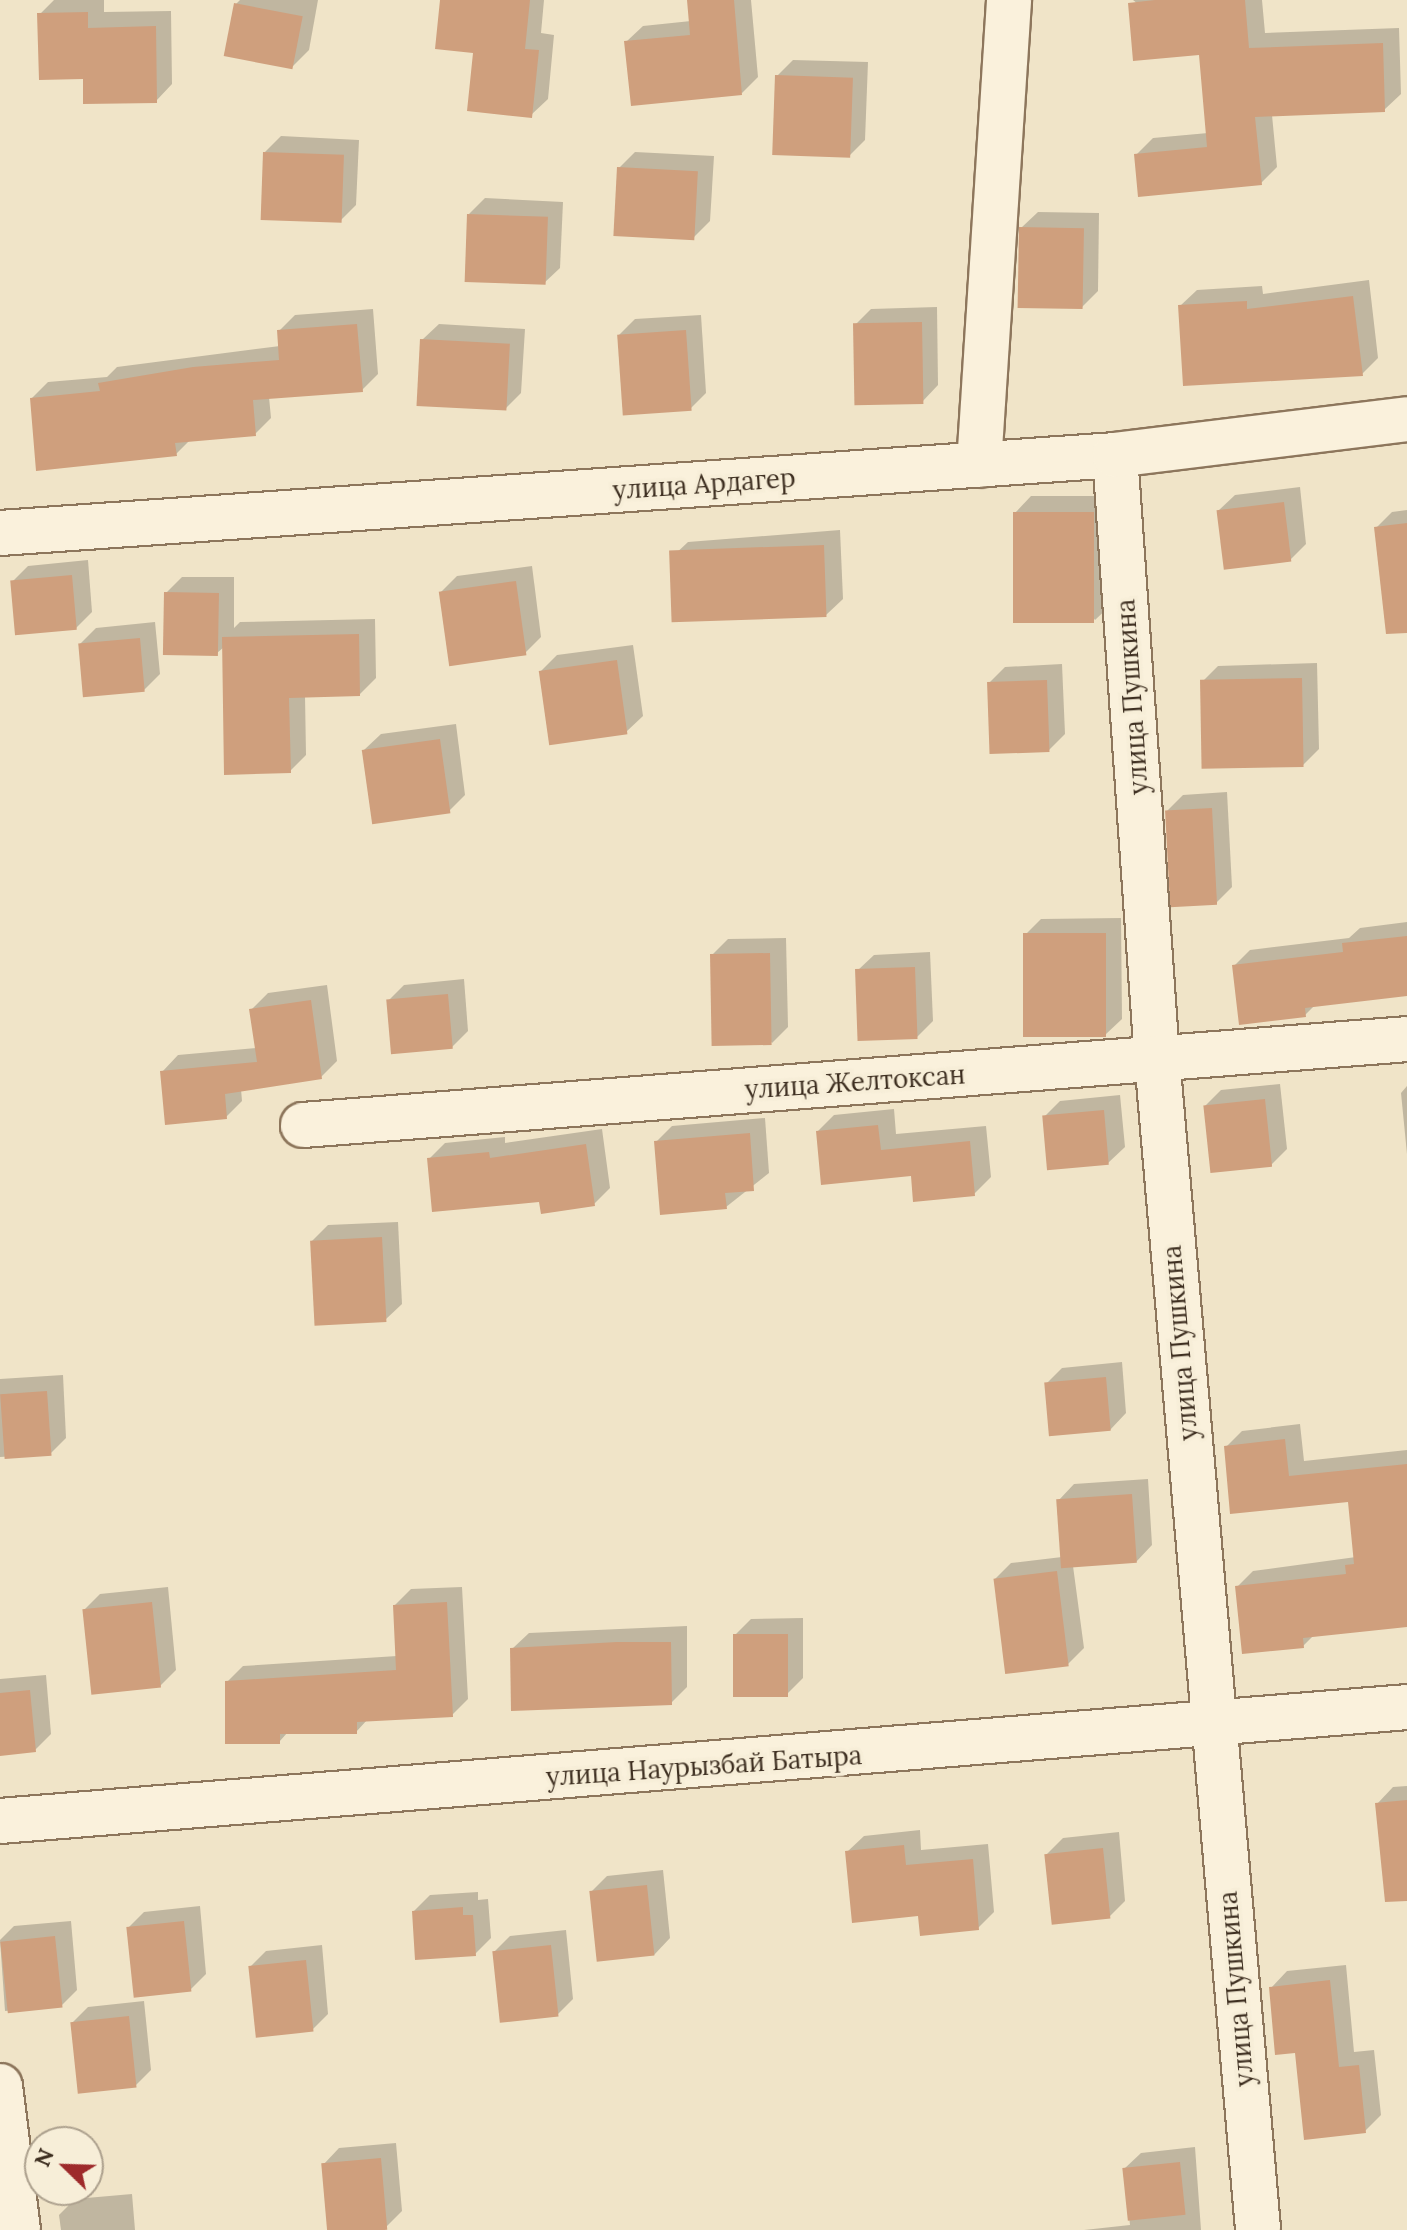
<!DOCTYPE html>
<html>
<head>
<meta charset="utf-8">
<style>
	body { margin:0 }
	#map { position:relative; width:1407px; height:2230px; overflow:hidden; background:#f0e4c8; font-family:Lora,serif }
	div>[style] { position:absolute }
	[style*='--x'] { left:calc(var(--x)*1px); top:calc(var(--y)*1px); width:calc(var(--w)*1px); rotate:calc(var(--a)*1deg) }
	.shadow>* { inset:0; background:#0003 }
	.building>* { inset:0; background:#cf9f7d; transform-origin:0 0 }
	.roads { filter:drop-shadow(2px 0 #8d765c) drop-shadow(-2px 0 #8d765c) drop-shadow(0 2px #8d765c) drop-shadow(0 -2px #8d765c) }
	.minor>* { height:44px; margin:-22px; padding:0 22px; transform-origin:22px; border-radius:22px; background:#faf1dc }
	span { translate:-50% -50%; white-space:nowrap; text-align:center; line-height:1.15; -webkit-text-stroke:7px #f7eed8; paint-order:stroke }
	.street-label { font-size:26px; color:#3d2e20 }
	.north { position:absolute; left:24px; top:2126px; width:80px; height:80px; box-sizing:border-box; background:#f7eed8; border:2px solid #ada18e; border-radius:50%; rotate:293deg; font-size:22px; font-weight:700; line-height:32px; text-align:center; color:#3d2e20 }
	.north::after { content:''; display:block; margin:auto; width:28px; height:36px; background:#9e2a2b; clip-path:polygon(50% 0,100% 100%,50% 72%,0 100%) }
</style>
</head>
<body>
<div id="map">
	<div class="shadow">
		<i style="clip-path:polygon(54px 0,104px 0,104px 12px,171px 11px,172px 84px,156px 101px,85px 77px,40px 14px)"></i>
		<i style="clip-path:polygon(240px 0,318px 0,309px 50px,293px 66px,236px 4px)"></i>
		<i style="clip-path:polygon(442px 0,544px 0,541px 33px,554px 35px,548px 99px,531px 115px)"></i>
		<i style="clip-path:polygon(689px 0,751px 0,758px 77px,742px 93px,626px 42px,643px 26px,691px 21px)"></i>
		<i style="clip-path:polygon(1133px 0,1262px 0,1265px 33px,1399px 28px,1401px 94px,1384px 110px,1272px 115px,1277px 167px,1261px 183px,1136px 155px,1153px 138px,1208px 133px,1200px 53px)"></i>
		<i style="clip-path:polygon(793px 60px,868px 62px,865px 140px,849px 156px,777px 76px)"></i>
		<i style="clip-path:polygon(281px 136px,359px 140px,356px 205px,340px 221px,265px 152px)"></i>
		<i style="clip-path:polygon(635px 152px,714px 156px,710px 221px,694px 237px,619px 168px)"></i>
		<i style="clip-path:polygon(485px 198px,563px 202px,560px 268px,543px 284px,469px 214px)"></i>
		<i style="clip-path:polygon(1038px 212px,1099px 213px,1098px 291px,1082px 307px,1021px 228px)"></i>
		<i style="clip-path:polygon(1369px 280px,1378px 358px,1362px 374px,1180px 306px,1197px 290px,1262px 286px,1263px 294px)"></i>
		<i style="clip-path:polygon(937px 307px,938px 385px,922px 402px,855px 325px,871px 309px)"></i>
		<i style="clip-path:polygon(373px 309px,378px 374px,362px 390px,269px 397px,271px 418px,255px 434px,191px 439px,176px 454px,32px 398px,48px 382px,107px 377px,117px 367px,280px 346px,279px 331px,295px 315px)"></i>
		<i style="clip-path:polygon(701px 315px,706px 393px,690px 409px,619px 335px,635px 319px)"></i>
		<i style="clip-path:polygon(439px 324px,525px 329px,521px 393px,505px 409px,422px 340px)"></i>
		<i style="clip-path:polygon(1300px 487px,1306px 544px,1290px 560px,1218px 511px,1235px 495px)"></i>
		<i style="clip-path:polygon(1031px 496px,1109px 496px,1112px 604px,1095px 620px,1015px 513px)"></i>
		<i style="clip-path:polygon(1407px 510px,1407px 581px,1376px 528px,1392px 512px)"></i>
		<i style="clip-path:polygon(840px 530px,843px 599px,826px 615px,671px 558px,688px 542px)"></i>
		<i style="clip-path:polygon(88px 560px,92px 612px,76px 628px,12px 582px,28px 566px)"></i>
		<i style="clip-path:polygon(532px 566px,541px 637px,525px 653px,441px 592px,457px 576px)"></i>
		<i style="clip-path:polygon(182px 577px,234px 577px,234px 628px,240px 622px,375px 619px,376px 678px,360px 694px,305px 695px,306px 755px,290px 771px,224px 647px,217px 653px,166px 593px)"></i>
		<i style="clip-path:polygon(155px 622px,160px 674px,144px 690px,80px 644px,96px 628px)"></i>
		<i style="clip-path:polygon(633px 645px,643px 716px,626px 732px,541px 671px,557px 655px)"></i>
		<i style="clip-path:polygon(1317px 663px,1319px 749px,1303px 765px,1202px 682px,1218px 666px)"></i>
		<i style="clip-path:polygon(1062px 664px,1065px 734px,1049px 750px,989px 683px,1005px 667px)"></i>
		<i style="clip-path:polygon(456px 724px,465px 795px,449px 811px,364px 750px,381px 734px)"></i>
		<i style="clip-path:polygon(1227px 792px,1232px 887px,1216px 903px,1167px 811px,1183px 795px)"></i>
		<i style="clip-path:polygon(1121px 918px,1122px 1019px,1105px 1035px,1025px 935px,1041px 919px)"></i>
		<i style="clip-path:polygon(1407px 922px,1407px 994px,1316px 1004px,1305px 1015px,1234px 966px,1250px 950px,1349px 938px,1360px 928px)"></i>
		<i style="clip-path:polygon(786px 938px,788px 1027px,772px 1043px,712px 955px,728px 939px)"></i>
		<i style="clip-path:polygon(930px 952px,933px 1021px,917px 1037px,857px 971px,874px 955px)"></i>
		<i style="clip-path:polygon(464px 979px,468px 1031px,452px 1047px,388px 1001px,404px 985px)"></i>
		<i style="clip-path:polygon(327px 985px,337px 1061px,321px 1077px,241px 1089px,242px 1101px,226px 1117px,162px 1072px,178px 1055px,257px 1048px,252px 1009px,268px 993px)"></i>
		<i style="clip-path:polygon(1280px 1084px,1287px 1149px,1271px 1165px,1205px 1106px,1221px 1090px)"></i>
		<i style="clip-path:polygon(1407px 1086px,1407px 1154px,1401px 1093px)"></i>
		<i style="clip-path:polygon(1120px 1095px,1125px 1147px,1108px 1163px,1044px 1117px,1060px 1101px)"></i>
		<i style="clip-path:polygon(894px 1109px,896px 1134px,986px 1126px,991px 1177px,974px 1194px,818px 1131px,834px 1115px)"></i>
		<i style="clip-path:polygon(765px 1118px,769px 1173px,726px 1207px,656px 1142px,672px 1126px)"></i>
		<i style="clip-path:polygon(602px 1129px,610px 1188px,594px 1204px,541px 1200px,429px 1159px,445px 1143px,505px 1137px,505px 1143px)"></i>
		<i style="clip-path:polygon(398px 1222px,402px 1304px,385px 1320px,312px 1241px,328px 1225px)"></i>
		<i style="clip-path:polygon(1122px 1362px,1126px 1413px,1110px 1430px,1046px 1384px,1062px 1368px)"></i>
		<i style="clip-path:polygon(63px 1375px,66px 1438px,50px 1454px,0 1457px,0 1379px)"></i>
		<i style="clip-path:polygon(1300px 1424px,1304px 1461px,1407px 1450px,1407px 1625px,1314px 1635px,1303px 1646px,1237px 1587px,1253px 1571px,1356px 1557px,1350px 1500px,1232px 1512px,1226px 1447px,1242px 1431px)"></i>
		<i style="clip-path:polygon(1148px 1479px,1152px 1545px,1136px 1562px,1073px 1566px,1084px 1648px,1068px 1664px,995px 1579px,1011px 1563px,1062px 1557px,1058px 1501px,1074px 1484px)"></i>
		<i style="clip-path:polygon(168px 1587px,176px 1670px,160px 1686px,84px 1610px,100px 1594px)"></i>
		<i style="clip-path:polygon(462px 1587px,468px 1699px,452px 1715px,368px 1719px,356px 1732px,288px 1732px,279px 1742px,227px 1682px,243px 1666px,397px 1656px,395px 1605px,411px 1589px)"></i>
		<i style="clip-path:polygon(803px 1618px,803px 1678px,787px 1694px,735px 1635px,751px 1619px)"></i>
		<i style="clip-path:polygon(687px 1626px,687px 1687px,671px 1703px,512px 1649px,529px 1633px)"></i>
		<i style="clip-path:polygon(46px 1675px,51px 1734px,35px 1750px,0 1754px,0 1679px)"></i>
		<i style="clip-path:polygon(1407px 1786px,1407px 1866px,1377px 1804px,1393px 1787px)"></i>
		<i style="clip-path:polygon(920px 1830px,921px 1850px,988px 1844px,994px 1912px,978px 1928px,920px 1914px,847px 1852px,864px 1836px)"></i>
		<i style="clip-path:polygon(1119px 1832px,1125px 1901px,1109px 1917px,1047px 1854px,1063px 1838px)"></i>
		<i style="clip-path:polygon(663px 1870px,670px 1938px,654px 1955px,591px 1892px,607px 1876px)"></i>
		<i style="clip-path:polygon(478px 1892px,478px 1900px,488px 1899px,491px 1938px,475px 1954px,414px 1911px,430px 1895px)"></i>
		<i style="clip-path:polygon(200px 1906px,206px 1974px,190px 1990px,128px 1928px,144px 1912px)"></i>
		<i style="clip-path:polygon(71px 1921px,77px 1990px,61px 2006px,5px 2011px,0 1940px,14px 1926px)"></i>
		<i style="clip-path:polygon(566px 1930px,573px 1999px,557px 2015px,494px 1952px,510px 1936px)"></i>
		<i style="clip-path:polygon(322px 1945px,328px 2014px,312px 2030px,250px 1967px,266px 1951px)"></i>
		<i style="clip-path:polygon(1346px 1965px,1354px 2052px,1374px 2050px,1381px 2115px,1365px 2131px,1297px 2051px,1271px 1988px,1287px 1971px)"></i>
		<i style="clip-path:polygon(144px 2001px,151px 2070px,135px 2086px,72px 2023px,88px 2007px)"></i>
		<i style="clip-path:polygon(396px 2143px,402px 2211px,386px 2227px,330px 2230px,323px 2165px,339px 2148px)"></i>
		<i style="clip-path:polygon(1195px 2147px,1201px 2230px,1084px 2230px,1130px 2225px,1124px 2169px,1141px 2153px)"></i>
		<i style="clip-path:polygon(132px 2194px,135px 2230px,61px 2230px,59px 2215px,75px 2199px)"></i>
	</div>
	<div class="building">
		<i style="clip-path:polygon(440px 0,530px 0,525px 49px,539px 50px,532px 118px,467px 111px,473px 53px,435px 49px)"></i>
		<i style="clip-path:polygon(687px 0,734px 0,742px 95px,631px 106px,624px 41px,690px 35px)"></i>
		<i style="clip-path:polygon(1155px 0,1245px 0,1249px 48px,1383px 43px,1385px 112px,1255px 117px,1262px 185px,1138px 197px,1134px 154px,1207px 147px,1199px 55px,1133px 61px,1128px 3px)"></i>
		<i style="left:234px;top:3px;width:70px;height:54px;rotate:11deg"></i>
		<i style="clip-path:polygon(88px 12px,88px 28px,156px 26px,157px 103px,83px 104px,83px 79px,39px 80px,37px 13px)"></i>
		<i style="left:775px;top:75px;width:78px;height:80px;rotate:2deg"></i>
		<i style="left:263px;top:152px;width:81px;height:68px;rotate:2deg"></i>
		<i style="left:617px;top:167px;width:81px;height:69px;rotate:3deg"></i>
		<i style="left:467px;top:214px;width:81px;height:68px;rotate:2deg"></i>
		<i style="left:1019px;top:227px;width:65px;height:81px;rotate:1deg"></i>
		<i style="clip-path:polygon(1353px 296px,1363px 376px,1183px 386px,1178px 305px,1247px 301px,1247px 309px)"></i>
		<i style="left:922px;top:322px;width:82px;height:69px;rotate:89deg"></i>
		<i style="clip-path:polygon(357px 324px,363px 392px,253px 400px,256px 436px,175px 443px,177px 456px,36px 471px,30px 398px,100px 391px,98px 383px,193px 367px,279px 360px,277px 330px)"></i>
		<i style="left:686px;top:330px;width:81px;height:69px;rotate:86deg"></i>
		<i style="left:420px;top:339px;width:90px;height:67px;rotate:3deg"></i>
		<i style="left:1284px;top:502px;width:60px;height:68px;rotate:83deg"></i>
		<i style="left:1013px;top:512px;width:81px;height:111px"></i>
		<i style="clip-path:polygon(1407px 523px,1407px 633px,1386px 634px,1374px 527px)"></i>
		<i style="left:824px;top:545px;width:72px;height:155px;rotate:88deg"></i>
		<i style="left:72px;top:575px;width:55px;height:62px;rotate:85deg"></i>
		<i style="left:516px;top:581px;width:75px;height:78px;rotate:82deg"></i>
		<i style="left:164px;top:592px;width:55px;height:63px;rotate:1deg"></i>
		<i style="clip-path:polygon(359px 634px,360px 696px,289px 698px,291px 773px,224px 775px,222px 637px)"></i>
		<i style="left:140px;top:638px;width:54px;height:62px;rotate:85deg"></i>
		<i style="left:617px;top:660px;width:75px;height:79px;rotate:82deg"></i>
		<i style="left:1302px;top:678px;width:89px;height:102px;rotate:89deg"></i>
		<i style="left:1047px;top:680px;width:72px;height:60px;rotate:88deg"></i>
		<i style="left:440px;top:739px;width:75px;height:79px;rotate:82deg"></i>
		<i style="left:1212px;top:808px;width:97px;height:47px;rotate:87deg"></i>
		<i style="left:1106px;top:933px;width:104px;height:83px;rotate:90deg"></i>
		<i style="clip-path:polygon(1407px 936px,1407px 996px,1305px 1008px,1306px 1017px,1239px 1025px,1232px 965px,1343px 952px,1342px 943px)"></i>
		<i style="left:770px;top:953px;width:92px;height:60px;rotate:89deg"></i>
		<i style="left:915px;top:967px;width:72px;height:60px;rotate:88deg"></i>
		<i style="left:448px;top:994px;width:55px;height:62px;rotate:85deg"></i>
		<i style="clip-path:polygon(311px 1000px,322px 1079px,225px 1094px,227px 1119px,165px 1125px,160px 1071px,257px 1062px,249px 1009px)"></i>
		<i style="left:1265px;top:1099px;width:68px;height:62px;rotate:84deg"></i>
		<i style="left:1104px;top:1110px;width:55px;height:62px;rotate:85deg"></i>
		<i style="clip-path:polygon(878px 1125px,881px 1150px,970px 1141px,975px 1196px,913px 1202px,911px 1176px,821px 1185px,816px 1131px)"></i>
		<i style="clip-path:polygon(750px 1133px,754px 1191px,725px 1193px,727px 1209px,660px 1215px,654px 1141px)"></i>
		<i style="clip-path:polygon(586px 1144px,595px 1206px,541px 1214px,539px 1202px,432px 1212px,427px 1158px,489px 1152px,490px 1158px)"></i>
		<i style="left:382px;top:1237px;width:85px;height:72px;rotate:87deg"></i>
		<i style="left:1106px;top:1377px;width:54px;height:62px;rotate:85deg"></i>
		<i style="left:47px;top:1391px;width:65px;height:47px;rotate:86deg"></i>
		<i style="clip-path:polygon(1285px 1439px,1289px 1476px,1407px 1464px,1407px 1627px,1303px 1638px,1304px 1648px,1242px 1654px,1235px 1586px,1346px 1574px,1345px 1565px,1354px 1564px,1348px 1502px,1230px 1514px,1224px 1446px)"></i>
		<i style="left:1132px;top:1494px;width:69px;height:76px;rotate:86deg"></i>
		<i style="left:1057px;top:1571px;width:96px;height:64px;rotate:83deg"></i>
		<i style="left:152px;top:1602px;width:86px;height:70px;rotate:84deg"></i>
		<i style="clip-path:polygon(447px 1602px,453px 1717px,357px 1722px,357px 1734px,280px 1734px,280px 1744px,225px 1744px,225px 1681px,396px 1670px,393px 1605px)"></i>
		<i style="left:733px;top:1634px;width:55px;height:63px"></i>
		<i style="clip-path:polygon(617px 1642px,671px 1642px,672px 1705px,511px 1711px,510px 1648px)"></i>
		<i style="clip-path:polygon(30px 1690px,36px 1752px,0 1756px,0 1693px)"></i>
		<i style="clip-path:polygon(1407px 1800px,1407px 1901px,1385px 1902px,1375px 1803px)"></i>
		<i style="clip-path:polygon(904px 1845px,906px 1865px,973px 1859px,979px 1930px,920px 1936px,918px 1916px,852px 1923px,845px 1851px)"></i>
		<i style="left:1103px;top:1848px;width:71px;height:59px;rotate:84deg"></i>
		<i style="left:647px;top:1885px;width:71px;height:58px;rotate:84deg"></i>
		<i style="clip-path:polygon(463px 1907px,463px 1915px,473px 1915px,476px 1956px,415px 1960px,412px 1911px)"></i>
		<i style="left:184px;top:1921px;width:71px;height:58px;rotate:84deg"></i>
		<i style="left:55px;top:1936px;width:72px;height:55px;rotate:84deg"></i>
		<i style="left:551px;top:1945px;width:72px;height:59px;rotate:84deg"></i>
		<i style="left:306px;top:1960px;width:72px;height:58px;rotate:84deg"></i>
		<i style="clip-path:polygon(1330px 1980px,1339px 2067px,1359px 2065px,1366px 2133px,1304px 2140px,1295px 2053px,1275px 2055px,1269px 1987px)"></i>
		<i style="left:129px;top:2016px;width:72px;height:59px;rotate:84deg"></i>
		<i style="left:381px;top:2158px;width:72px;height:60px;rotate:85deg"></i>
		<i style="left:1180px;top:2162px;width:53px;height:58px;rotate:84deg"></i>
	</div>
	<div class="roads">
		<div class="minor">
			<i style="--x:1115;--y:455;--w:604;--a:86.02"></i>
			<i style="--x:1157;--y:1058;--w:1176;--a:85.07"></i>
			<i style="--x:979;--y:465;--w:466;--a:-86.3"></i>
			<i style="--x:0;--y:533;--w:1118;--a:-4"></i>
			<i style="--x:1115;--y:455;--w:294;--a:-7"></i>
			<i style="--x:303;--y:1125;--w:1107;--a:-4.45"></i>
			<i style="--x:0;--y:1821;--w:1412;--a:-4.63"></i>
			<i style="--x:0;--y:2086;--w:145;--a:82.9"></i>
		</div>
	</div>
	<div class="street-label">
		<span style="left:704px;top:484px;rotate:-4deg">улица Ардагер</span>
		<span style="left:1132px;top:697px;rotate:-94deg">улица Пушкина</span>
		<span style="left:855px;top:1082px;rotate:-4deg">улица Желтоксан</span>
		<span style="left:1180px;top:1343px;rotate:-95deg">улица Пушкина</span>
		<span style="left:704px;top:1766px;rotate:-4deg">улица Наурызбай Батыра</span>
		<span style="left:1236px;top:1989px;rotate:-95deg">улица Пушкина</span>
	</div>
	<div class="north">N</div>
</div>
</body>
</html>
